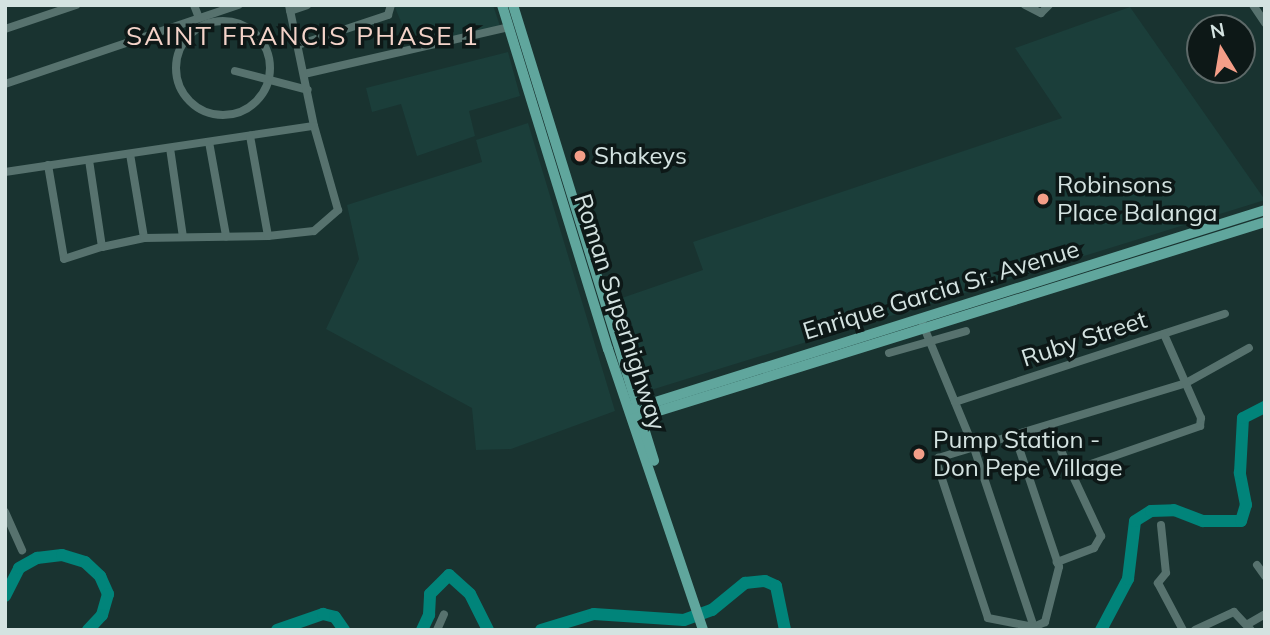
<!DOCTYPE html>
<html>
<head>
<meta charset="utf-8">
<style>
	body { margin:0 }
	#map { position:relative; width:1270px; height:635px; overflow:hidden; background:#193330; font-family:Mulish,sans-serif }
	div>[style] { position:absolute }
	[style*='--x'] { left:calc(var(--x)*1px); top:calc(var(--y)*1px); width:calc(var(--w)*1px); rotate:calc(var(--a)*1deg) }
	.built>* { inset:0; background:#1b3e3a }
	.river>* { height:12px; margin:-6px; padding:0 6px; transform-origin:6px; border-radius:6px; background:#01847a }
	.minor>* { height:8px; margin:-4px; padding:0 4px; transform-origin:4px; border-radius:4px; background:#57726e }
	.minor>.ring { margin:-4px; padding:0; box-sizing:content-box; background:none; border:8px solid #57726e; border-radius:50% }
	.major>* { height:10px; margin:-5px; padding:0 5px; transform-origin:5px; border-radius:5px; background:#60a69d }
	.dots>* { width:19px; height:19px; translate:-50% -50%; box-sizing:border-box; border:4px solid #0d1817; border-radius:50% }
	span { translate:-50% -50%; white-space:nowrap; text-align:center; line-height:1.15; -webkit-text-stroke:7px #0d1817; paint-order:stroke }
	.poi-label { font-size:24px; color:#d4e3e1 }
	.left { translate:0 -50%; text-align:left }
	.street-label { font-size:24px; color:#d4e3e1 }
	.neighbourhood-label { font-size:26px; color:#f4d3c9; letter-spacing:2px }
	.frame { position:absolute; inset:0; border:7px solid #d4e3e1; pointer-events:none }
	.north { position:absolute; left:1186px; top:14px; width:70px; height:70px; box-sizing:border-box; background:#0d1817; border:2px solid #5d6968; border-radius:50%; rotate:349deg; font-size:19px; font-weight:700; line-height:28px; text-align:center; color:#d4e3e1 }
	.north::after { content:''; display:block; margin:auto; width:24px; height:32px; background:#f49e88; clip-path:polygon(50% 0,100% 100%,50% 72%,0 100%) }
</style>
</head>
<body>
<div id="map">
	<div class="built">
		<i style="clip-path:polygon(394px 5px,493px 5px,500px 26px,411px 46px)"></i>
		<i style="clip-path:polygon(1130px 7px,1265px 200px,651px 390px,619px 299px,703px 270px,693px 242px,1062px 118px,1015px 48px)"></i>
		<i style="clip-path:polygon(508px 52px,520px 96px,469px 111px,475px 136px,417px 156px,401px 104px,372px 112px,366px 88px)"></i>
		<i style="clip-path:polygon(528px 123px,615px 411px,511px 449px,476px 450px,472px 408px,326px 329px,359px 259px,347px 205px,482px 162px,476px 140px)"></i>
	</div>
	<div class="river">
		<i style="--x:5;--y:596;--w:31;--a:-63"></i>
		<i style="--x:19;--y:568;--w:21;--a:-29"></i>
		<i style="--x:37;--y:558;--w:25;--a:-7"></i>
		<i style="--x:62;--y:555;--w:24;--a:17"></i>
		<i style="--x:85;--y:562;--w:21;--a:43"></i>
		<i style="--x:100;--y:576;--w:20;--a:66"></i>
		<i style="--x:108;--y:594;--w:22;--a:106"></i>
		<i style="--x:102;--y:615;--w:21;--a:133"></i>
		<i style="--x:277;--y:630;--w:49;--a:-19.2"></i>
		<i style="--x:323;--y:614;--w:12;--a:14"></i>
		<i style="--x:335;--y:617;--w:16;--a:55"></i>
		<i style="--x:422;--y:630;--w:17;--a:-65"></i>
		<i style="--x:429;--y:615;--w:21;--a:-87"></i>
		<i style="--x:430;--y:594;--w:27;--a:-45"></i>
		<i style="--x:449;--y:575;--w:28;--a:42"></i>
		<i style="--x:470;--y:594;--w:40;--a:63.4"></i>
		<i style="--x:541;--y:630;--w:55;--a:-16.8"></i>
		<i style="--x:594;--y:614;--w:90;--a:3.8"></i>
		<i style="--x:684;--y:620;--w:30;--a:-20"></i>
		<i style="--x:712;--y:610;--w:43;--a:-39.3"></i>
		<i style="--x:745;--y:583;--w:20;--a:-6"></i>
		<i style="--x:765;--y:581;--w:12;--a:24"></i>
		<i style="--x:776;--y:586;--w:45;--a:78.4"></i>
		<i style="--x:1101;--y:630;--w:58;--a:-62.1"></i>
		<i style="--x:1128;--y:579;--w:58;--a:-83.1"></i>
		<i style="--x:1135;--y:521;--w:19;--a:-32"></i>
		<i style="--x:1151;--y:511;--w:23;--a:-2"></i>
		<i style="--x:1174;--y:510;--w:31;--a:21"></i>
		<i style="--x:1203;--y:521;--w:38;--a:0"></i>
		<i style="--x:1241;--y:521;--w:17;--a:-73"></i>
		<i style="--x:1246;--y:505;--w:33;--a:-101"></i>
		<i style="--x:1240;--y:473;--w:55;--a:-86.9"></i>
		<i style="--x:1243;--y:418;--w:25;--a:-27"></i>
	</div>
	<div class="minor">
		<i style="--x:194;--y:5;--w:14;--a:69"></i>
		<i style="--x:1025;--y:5;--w:18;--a:27"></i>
		<i style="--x:1041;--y:13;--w:11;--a:-45"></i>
		<i style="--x:1253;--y:5;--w:22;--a:56"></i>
		<i style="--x:290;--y:11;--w:18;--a:-19"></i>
		<i class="ring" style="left:176px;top:21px;width:86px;height:86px"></i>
		<i style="--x:5;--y:29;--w:75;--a:-18.7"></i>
		<i style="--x:298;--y:45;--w:95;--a:-18.4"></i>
		<i style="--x:388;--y:15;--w:10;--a:-73"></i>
		<i style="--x:235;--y:71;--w:75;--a:14.6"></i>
		<i style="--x:304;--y:74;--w:210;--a:-12.9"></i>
		<i style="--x:5;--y:84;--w:247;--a:-18.7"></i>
		<i style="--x:209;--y:142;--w:96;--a:79.7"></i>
		<i style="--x:170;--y:148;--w:90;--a:81.7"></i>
		<i style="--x:130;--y:154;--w:85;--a:80.5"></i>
		<i style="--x:48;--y:165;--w:95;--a:80.3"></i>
		<i style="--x:64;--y:259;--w:40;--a:-18"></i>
		<i style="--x:102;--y:247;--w:88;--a:-98.5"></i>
		<i style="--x:5;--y:172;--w:312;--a:-8.5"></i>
		<i style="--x:314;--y:126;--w:124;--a:-101.7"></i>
		<i style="--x:268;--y:236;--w:46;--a:-6.2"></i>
		<i style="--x:314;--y:231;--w:32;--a:-41"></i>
		<i style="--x:338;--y:210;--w:87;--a:-105.9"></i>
		<i style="--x:102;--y:247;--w:43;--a:-12.1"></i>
		<i style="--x:144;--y:238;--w:124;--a:-0.9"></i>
		<i style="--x:268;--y:236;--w:102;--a:-100.2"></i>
		<i style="--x:923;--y:325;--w:133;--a:67.5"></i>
		<i style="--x:974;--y:448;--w:189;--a:71.5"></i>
		<i style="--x:889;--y:353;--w:80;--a:-15.9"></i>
		<i style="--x:955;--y:402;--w:284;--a:-18.1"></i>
		<i style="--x:1049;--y:425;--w:123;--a:64.9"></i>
		<i style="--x:1101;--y:536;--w:14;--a:120"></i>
		<i style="--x:1094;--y:548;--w:40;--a:159"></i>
		<i style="--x:1015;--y:436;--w:138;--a:71.4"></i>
		<i style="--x:1059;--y:567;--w:57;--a:104.3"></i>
		<i style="--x:1045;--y:622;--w:12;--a:156"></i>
		<i style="--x:1034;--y:627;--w:47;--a:-168.9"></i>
		<i style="--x:988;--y:618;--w:165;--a:-108.3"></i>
		<i style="--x:936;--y:461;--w:4;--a:-56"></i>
		<i style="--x:938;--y:458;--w:259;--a:-16.8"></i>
		<i style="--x:1186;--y:383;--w:72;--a:-29.1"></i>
		<i style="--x:1068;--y:472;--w:140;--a:-19.2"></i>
		<i style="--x:1200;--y:426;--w:8;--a:-83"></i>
		<i style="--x:1201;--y:418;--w:92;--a:-113.8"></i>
		<i style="--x:5;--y:512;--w:42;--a:65.9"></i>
		<i style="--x:1161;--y:525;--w:48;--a:84.1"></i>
		<i style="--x:1166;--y:573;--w:13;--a:129"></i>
		<i style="--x:1158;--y:583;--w:53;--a:62"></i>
		<i style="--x:1257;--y:565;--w:14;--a:54"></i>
		<i style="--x:1248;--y:624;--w:20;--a:-30"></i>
		<i style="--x:437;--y:630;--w:17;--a:-66"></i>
		<i style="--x:1195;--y:630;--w:43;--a:-24.8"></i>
		<i style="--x:1234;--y:612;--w:25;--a:47"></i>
	</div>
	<div class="major">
		<i style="--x:502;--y:5;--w:360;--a:72.9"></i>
		<i style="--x:608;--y:349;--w:297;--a:71.3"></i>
		<i style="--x:513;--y:5;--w:477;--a:72.8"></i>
		<i style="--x:630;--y:410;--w:666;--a:-17.48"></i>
		<i style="--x:633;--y:419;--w:662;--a:-17.31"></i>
	</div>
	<div class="dots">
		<i style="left:580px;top:156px;background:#f49e88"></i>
		<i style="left:1043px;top:199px;background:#f49e88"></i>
		<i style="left:919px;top:454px;background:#f49e88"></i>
	</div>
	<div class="poi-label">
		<span class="left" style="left:594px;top:156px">Shakeys</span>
		<span class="left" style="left:1057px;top:199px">Robinsons<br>Place Balanga</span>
		<span class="left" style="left:933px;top:454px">Pump Station -<br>Don Pepe Village</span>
	</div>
	<div class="street-label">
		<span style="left:941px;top:290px;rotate:-17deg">Enrique Garcia Sr. Avenue</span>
		<span style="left:620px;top:312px;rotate:72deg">Roman Superhighway</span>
		<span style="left:1084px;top:339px;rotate:-18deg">Ruby Street</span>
	</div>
	<div class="neighbourhood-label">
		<span style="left:303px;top:36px">SAINT FRANCIS PHASE 1</span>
	</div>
	<div class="frame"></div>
	<div class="north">N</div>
</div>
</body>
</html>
